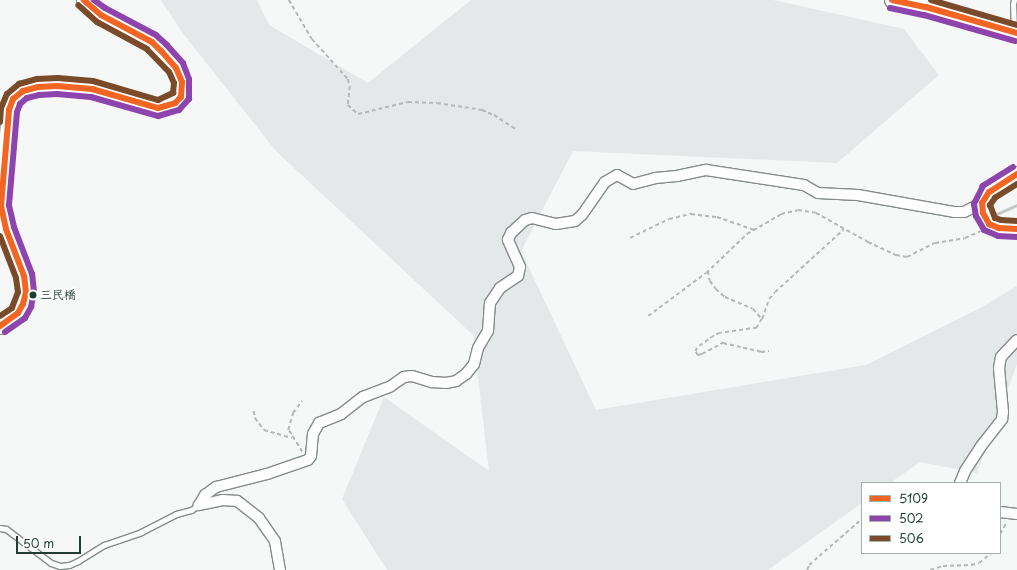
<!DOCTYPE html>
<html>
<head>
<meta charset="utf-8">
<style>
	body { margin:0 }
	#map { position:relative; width:1017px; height:570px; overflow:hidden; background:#f6f7f7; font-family:"Playpen Sans","LXGW WenKai TC",sans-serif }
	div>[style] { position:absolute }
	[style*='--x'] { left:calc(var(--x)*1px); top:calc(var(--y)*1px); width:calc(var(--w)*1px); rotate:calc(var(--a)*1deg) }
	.green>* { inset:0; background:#e4e8e8 }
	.stream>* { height:2.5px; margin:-1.25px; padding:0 1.25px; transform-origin:1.25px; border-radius:1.25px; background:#c1c9c6 }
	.path>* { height:1.5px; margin-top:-0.75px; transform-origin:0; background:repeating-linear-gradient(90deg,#b5b8b7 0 4px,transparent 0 7px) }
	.roads { filter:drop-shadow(1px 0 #858b8a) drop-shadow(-1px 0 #858b8a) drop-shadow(0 1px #858b8a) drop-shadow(0 -1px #858b8a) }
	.lane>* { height:5px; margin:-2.5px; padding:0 2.5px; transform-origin:2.5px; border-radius:2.5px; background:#fefefe }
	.street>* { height:10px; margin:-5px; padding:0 5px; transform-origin:5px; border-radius:5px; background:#fefefe }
	.primary>* { height:15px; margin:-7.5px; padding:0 7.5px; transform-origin:7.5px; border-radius:7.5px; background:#fefefe }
	.bus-1>* { height:6px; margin:-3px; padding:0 3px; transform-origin:3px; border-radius:3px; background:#f26522 }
	.bus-2>* { height:6px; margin:-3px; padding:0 3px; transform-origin:3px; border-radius:3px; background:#8e44ad }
	.bus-3>* { height:6px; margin:-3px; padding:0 3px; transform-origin:3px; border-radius:3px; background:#7a4b2a }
	.dots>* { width:11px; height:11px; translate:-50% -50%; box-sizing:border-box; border:2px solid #fff; border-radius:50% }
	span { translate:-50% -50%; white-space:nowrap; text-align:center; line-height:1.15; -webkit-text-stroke:4px #fff; paint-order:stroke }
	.bus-label { font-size:12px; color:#1f3d34 }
	.left { translate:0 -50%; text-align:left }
	.legend { position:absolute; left:861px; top:482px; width:140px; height:72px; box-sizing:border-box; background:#fff; border:1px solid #a5b1ae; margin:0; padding:5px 7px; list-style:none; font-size:12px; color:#1f3d34 }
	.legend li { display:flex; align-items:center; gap:8px; height:20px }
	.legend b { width:20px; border:1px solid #a5b1ae }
	.scale { position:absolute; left:16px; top:536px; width:65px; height:18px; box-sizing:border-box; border:2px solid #1f3d34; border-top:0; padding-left:5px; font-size:12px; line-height:14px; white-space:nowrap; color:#1f3d34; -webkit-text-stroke:3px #fff; paint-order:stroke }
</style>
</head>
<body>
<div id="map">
	<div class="green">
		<i style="clip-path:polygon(161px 0,257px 0,269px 25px,368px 83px,471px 0,773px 0,904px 29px,939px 75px,837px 163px,573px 151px,521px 251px,596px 410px,866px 365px,980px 308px,1017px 286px,1017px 364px,977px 473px,920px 462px,890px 483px,862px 483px,862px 503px,768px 570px,387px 570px,342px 499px,384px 397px,489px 471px,473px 335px,276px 151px,185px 36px)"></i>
	</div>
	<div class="stream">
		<i style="--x:997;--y:214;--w:22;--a:-24"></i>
	</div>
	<div class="path">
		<i style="--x:289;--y:0;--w:45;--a:59.5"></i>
		<i style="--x:312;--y:39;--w:54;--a:48"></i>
		<i style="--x:348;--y:79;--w:7;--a:74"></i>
		<i style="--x:350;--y:86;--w:19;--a:96"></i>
		<i style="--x:348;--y:105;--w:13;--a:42"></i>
		<i style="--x:358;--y:114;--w:51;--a:-13.5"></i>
		<i style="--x:408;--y:102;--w:29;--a:2"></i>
		<i style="--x:437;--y:103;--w:46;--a:8.8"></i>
		<i style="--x:482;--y:110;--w:13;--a:23"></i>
		<i style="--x:494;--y:115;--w:27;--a:33"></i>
		<i style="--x:630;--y:238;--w:43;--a:-26"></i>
		<i style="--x:669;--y:219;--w:23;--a:-13"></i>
		<i style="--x:691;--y:214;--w:26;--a:7"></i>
		<i style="--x:717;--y:217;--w:39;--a:19"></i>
		<i style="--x:708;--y:271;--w:10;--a:79"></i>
		<i style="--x:710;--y:281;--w:10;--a:53"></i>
		<i style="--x:716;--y:289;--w:12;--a:42"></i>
		<i style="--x:725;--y:297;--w:30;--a:23"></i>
		<i style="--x:753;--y:309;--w:13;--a:48"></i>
		<i style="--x:762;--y:319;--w:21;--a:-71"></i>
		<i style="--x:769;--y:299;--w:9;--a:-49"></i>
		<i style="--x:775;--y:292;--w:93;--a:-42.4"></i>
		<i style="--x:648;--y:316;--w:72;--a:-36.6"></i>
		<i style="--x:706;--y:273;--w:57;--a:-43.6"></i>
		<i style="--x:747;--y:234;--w:39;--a:-30"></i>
		<i style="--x:781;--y:214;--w:17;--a:-13"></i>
		<i style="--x:798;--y:210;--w:18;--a:9"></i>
		<i style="--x:816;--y:213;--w:60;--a:29.1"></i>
		<i style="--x:868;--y:242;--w:31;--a:25"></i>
		<i style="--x:896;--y:255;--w:11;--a:10"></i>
		<i style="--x:907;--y:257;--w:31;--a:-27"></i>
		<i style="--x:935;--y:243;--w:30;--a:-9"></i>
		<i style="--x:965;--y:238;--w:17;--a:-24"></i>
		<i style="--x:762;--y:319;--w:10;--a:119"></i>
		<i style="--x:757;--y:328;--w:37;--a:172"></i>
		<i style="--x:720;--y:333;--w:7;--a:153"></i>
		<i style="--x:714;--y:336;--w:21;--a:145"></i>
		<i style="--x:697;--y:348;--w:4;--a:104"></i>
		<i style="--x:696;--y:352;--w:4;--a:56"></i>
		<i style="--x:698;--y:355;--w:4;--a:-14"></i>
		<i style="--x:702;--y:354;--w:24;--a:-28"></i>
		<i style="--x:723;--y:343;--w:39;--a:13"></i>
		<i style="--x:761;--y:352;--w:8;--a:-7"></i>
		<i style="--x:254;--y:411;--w:7;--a:82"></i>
		<i style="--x:255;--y:418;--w:15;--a:53"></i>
		<i style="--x:264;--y:430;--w:29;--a:16"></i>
		<i style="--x:302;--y:452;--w:26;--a:-122"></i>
		<i style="--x:288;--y:430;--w:18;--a:-74"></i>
		<i style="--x:293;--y:413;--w:15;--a:-53"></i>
		<i style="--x:1000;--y:534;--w:13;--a:-61"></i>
		<i style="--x:807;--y:570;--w:5;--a:-68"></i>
		<i style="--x:809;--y:565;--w:13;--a:-42"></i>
		<i style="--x:819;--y:556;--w:57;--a:-40.7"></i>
		<i style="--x:930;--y:570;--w:14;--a:-17"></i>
		<i style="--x:943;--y:566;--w:28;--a:-2"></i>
		<i style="--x:971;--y:565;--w:8;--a:-14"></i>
		<i style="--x:979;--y:563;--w:16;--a:-40"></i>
	</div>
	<div class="roads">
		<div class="lane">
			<i style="--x:1014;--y:31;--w:27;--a:-92"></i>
			<i style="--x:1013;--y:4;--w:4;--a:-76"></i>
			<i style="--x:0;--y:528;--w:6;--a:9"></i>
			<i style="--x:6;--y:529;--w:56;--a:37.1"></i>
			<i style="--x:51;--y:563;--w:9;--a:18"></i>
			<i style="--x:60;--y:566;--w:9;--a:-6"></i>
			<i style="--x:69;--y:565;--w:10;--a:-24"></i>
			<i style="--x:78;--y:561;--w:31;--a:-32"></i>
			<i style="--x:104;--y:545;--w:39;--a:-19"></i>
			<i style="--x:141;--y:532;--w:39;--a:-27"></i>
			<i style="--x:176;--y:514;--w:16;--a:-15"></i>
			<i style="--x:191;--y:510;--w:9;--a:-32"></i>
		</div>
		<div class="street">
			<i style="--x:960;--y:483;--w:13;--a:-67"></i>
			<i style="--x:965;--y:471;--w:31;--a:-57"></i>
			<i style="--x:982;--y:445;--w:33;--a:-52"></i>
			<i style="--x:1002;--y:419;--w:7;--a:-82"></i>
			<i style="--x:1003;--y:412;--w:44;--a:-95.2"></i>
			<i style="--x:999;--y:368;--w:11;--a:-80"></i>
			<i style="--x:1001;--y:357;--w:23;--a:-47"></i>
			<i style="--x:1000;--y:512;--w:17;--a:7"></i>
			<i style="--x:280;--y:570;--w:29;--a:-100"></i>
			<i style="--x:275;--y:541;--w:28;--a:-125"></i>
			<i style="--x:259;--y:518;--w:28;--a:-142"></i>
			<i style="--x:237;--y:501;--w:14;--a:-176"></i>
			<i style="--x:223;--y:500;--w:25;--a:168"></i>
			<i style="--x:199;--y:505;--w:12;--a:-59"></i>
			<i style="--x:205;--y:495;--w:14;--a:-36"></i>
			<i style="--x:216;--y:487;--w:53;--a:-14.3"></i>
			<i style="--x:267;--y:474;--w:43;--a:-18.9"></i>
			<i style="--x:308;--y:460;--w:5;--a:-53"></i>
			<i style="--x:311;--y:456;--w:22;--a:-85"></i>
			<i style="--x:313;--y:434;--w:13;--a:-61"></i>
			<i style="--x:319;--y:423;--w:24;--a:-22"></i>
			<i style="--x:341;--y:414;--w:28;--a:-38"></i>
			<i style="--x:363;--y:397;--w:30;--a:-21"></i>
			<i style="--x:391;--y:386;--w:16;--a:-35"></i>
			<i style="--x:404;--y:377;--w:8;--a:-7"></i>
			<i style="--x:412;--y:376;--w:21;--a:17"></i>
			<i style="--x:432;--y:382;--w:14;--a:4"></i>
			<i style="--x:446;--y:383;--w:10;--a:-11"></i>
			<i style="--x:456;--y:381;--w:12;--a:-35"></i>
			<i style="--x:466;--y:374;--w:13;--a:-51"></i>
			<i style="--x:474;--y:364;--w:16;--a:-76"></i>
			<i style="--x:478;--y:348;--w:20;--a:-60"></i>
			<i style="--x:488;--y:331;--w:28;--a:-86"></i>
			<i style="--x:490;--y:303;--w:18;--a:-56"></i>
			<i style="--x:500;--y:288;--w:22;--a:-34"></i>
			<i style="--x:518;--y:276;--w:9;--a:-77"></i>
			<i style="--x:520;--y:267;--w:30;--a:-114"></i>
			<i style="--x:508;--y:240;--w:8;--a:-67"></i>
			<i style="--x:511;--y:233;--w:19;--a:-43"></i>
			<i style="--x:525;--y:220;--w:7;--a:-16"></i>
			<i style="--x:532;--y:218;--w:25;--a:14"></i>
			<i style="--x:556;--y:224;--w:19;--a:-9"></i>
			<i style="--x:575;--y:221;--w:9;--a:-41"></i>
			<i style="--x:582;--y:215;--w:40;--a:-55.1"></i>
			<i style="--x:605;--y:182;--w:14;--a:-30"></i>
			<i style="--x:617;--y:175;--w:18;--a:29"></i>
			<i style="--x:633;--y:184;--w:23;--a:-15"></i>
			<i style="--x:655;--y:178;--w:22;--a:-5"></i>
			<i style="--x:677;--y:176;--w:30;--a:-12"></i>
			<i style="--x:706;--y:170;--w:99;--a:8.7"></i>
			<i style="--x:804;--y:185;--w:16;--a:30"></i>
			<i style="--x:818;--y:193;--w:40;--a:2.9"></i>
			<i style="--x:858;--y:195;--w:97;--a:10"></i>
			<i style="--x:954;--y:212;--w:10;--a:0"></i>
			<i style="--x:964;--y:212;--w:20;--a:-27"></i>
		</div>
		<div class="primary">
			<i style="--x:892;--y:0;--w:35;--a:12"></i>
			<i style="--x:926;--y:7;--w:95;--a:15.9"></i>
			<i style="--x:1017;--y:174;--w:33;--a:147"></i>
			<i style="--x:989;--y:192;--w:13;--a:122"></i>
			<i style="--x:982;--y:203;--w:10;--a:84"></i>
			<i style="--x:983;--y:213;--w:13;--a:61"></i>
			<i style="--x:989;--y:224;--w:11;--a:22"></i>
			<i style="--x:999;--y:228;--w:18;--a:3"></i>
			<i style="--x:0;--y:326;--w:22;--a:-36"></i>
			<i style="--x:18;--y:313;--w:10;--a:-61"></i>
			<i style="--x:23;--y:304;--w:12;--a:-76"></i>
			<i style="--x:26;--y:292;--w:16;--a:-97"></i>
			<i style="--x:24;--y:276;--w:50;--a:-111"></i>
			<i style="--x:6;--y:229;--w:24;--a:-102"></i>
			<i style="--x:1;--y:206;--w:96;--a:-85.2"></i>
			<i style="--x:9;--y:110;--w:12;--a:-70"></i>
			<i style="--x:13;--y:99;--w:13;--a:-39"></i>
			<i style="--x:23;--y:91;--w:16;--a:-15"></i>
			<i style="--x:38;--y:87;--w:19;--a:-3"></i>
			<i style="--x:57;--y:86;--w:35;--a:5"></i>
			<i style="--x:92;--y:89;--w:69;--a:16.1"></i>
			<i style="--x:158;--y:108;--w:18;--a:-16"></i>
			<i style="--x:175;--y:103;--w:8;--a:-45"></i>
			<i style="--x:181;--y:97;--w:15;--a:-86"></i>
			<i style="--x:182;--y:82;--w:15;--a:-113"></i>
			<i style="--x:176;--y:68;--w:23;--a:-131"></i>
			<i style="--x:161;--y:51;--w:13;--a:-135"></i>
			<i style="--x:152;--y:42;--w:58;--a:-152.1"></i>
			<i style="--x:101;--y:15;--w:15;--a:-143"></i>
			<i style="--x:89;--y:6;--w:8;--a:-130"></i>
		</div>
	</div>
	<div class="bus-1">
		<i style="--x:892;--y:0;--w:35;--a:12"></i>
		<i style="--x:926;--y:7;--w:95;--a:15.9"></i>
		<i style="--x:1017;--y:174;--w:33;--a:147"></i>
		<i style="--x:989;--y:192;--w:13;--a:122"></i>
		<i style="--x:982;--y:203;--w:10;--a:84"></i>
		<i style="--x:983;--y:213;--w:13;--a:61"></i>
		<i style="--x:989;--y:224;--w:11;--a:22"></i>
		<i style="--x:999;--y:228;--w:18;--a:3"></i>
		<i style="--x:0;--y:326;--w:22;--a:-36"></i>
		<i style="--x:18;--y:313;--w:10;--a:-61"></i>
		<i style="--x:23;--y:304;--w:12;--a:-76"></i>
		<i style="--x:26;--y:292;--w:16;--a:-97"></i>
		<i style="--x:24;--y:276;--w:50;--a:-111"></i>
		<i style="--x:6;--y:229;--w:24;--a:-102"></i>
		<i style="--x:1;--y:206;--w:96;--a:-85.2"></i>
		<i style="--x:9;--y:110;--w:12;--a:-70"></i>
		<i style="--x:13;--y:99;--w:13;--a:-39"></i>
		<i style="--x:23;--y:91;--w:16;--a:-15"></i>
		<i style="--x:38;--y:87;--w:19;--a:-3"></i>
		<i style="--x:57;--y:86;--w:35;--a:5"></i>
		<i style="--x:92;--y:89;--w:69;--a:16.1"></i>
		<i style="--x:158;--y:108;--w:18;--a:-16"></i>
		<i style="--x:175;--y:103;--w:8;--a:-45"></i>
		<i style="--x:181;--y:97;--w:15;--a:-86"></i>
		<i style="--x:182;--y:82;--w:15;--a:-113"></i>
		<i style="--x:176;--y:68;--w:23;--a:-131"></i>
		<i style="--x:161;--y:51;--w:13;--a:-135"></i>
		<i style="--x:152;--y:42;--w:58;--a:-152.1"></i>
		<i style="--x:101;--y:15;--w:23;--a:-139"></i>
	</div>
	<div class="bus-2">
		<i style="--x:890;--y:8;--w:35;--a:12"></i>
		<i style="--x:924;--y:15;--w:95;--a:15.9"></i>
		<i style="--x:1013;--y:167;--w:36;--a:148"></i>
		<i style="--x:983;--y:186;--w:20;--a:117"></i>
		<i style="--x:974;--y:204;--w:12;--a:81"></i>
		<i style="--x:976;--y:216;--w:16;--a:60"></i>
		<i style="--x:984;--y:230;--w:15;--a:23"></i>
		<i style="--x:998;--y:236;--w:19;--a:3"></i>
		<i style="--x:5;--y:332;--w:24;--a:-35"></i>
		<i style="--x:25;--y:318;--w:13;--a:-61"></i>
		<i style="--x:31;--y:307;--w:15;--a:-79"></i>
		<i style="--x:34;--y:292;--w:18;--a:-96"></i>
		<i style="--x:32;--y:274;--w:50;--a:-111"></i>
		<i style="--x:14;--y:227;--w:23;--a:-103"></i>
		<i style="--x:9;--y:205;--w:93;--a:-85.1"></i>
		<i style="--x:17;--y:112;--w:9;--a:-69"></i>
		<i style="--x:20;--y:104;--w:9;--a:-41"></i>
		<i style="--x:27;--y:98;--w:12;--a:-14"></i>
		<i style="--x:39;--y:95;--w:18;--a:-3"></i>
		<i style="--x:57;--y:94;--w:34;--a:5"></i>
		<i style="--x:91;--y:97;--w:70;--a:15.8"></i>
		<i style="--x:158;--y:116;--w:22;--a:-16"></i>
		<i style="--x:179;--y:110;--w:15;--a:-48"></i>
		<i style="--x:189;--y:99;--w:20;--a:-90"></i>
		<i style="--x:189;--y:79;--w:17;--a:-111"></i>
		<i style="--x:183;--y:63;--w:24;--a:-132"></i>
		<i style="--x:167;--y:45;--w:15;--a:-138"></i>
		<i style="--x:156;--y:35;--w:58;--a:-152.1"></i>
		<i style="--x:105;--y:8;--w:14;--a:-144"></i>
	</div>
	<div class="bus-3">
		<i style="--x:931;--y:0;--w:90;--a:16.2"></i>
		<i style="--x:0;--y:122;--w:14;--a:-86"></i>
		<i style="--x:1;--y:108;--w:15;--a:-67"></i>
		<i style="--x:7;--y:94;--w:16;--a:-40"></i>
		<i style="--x:19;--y:84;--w:19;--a:-16"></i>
		<i style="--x:37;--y:79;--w:21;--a:-3"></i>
		<i style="--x:58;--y:78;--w:35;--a:5"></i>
		<i style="--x:93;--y:81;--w:68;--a:16.3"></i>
		<i style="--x:158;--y:100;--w:17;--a:-25"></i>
		<i style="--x:173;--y:93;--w:10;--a:-84"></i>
		<i style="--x:174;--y:83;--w:12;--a:-114"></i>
		<i style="--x:169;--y:72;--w:32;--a:-134"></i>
		<i style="--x:147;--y:49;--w:57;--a:-151.6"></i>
		<i style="--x:97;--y:22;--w:25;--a:-138"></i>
		<i style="--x:1017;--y:184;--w:26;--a:148"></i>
		<i style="--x:995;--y:198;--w:9;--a:126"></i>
		<i style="--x:990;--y:205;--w:14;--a:69"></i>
		<i style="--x:995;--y:218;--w:6;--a:18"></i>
		<i style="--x:1001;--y:220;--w:16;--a:4"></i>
		<i style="--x:0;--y:236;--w:45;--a:69.1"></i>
		<i style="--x:16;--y:278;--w:14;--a:82"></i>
		<i style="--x:18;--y:292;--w:17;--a:111"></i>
		<i style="--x:12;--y:308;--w:14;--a:146"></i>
	</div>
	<div class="dots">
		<i style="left:33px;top:295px;background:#1f3d34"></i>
	</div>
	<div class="bus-label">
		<span class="left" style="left:40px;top:295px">三民橋</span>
	</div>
	<ul class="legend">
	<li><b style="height:5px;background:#f26522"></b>5109</li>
	<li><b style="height:5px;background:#8e44ad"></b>502</li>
	<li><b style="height:5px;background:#7a4b2a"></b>506</li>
	</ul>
	<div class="scale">50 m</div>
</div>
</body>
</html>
